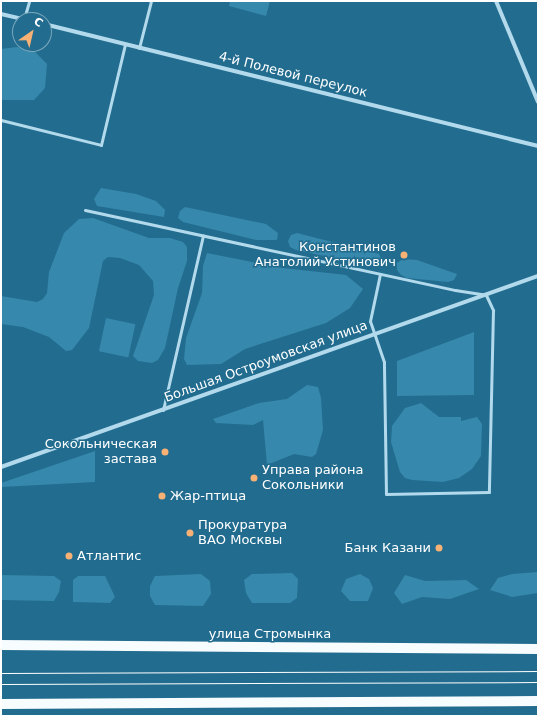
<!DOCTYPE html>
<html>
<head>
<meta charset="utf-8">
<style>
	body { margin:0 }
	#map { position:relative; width:539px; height:717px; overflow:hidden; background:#226c8f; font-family:"DejaVu Sans",sans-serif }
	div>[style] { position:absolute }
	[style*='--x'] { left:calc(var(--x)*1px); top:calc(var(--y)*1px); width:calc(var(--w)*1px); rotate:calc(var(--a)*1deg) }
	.green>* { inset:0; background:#3688ac; transform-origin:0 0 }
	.service>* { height:3px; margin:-1.5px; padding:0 1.5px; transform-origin:1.5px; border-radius:1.5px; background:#b2daec }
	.minor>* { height:4px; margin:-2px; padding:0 2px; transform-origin:2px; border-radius:2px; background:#b2daec }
	.primary>* { height:10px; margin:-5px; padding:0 5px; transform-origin:5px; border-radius:5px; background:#f7fcff }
	.tram>* { height:1px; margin:-0.5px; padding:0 0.5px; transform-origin:0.5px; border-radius:0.5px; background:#fff }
	.dots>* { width:11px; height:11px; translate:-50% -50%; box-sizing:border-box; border:2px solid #226c8f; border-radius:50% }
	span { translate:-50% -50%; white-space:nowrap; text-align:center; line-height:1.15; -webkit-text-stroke:3px #226c8f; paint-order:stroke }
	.street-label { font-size:13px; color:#fff }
	.poi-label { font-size:13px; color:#fff }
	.right { translate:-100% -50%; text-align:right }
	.left { translate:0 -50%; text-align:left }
	.frame { position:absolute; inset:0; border:2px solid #fff; pointer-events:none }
	.north { position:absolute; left:12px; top:12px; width:40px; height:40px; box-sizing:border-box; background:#226c8f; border:1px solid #7aa7bc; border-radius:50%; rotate:34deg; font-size:11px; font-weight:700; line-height:16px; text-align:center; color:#fff }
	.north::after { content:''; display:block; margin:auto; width:14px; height:18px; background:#f8b174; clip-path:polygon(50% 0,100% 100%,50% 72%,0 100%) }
</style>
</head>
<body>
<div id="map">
	<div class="green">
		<i style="clip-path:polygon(230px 1px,270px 1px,266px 16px,229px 6px)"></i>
		<i style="clip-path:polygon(17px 47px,33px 50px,47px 64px,45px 88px,34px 100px,1px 100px,1px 49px)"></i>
		<i style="clip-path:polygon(101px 188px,136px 194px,156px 201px,165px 210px,164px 217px,97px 206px,94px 199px)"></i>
		<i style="clip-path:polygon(185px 207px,266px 224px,278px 233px,277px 240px,256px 240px,183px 222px,178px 218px,180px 211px)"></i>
		<i style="clip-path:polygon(93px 218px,149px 238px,170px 238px,183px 242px,187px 247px,187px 261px,178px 288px,165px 348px,158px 360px,152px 363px,138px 361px,133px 356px,154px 295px,153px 281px,139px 265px,120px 258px,108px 257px,103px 261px,89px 328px,72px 350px,66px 351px,49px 337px,23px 327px,1px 324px,1px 296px,37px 302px,43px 299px,47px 293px,49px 272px,64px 233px,79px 219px)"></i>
		<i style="clip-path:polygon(297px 233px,379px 254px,384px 264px,371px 266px,296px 250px,290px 247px,288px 241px,291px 235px)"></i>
		<i style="clip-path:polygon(207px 253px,283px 268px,346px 275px,363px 289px,350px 308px,326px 323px,245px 349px,221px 364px,187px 365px,184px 359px,186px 338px,202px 293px,203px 266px)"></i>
		<i style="clip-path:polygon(403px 259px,417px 260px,457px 274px,454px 280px,448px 282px,407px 278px,401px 275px,397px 270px,397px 263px)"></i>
		<i style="left:106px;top:318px;width:30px;height:34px;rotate:12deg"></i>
		<i style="clip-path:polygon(474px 332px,474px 395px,397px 396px,397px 361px)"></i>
		<i style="clip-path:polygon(307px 385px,318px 387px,321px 398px,323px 430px,316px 454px,312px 457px,294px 454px,267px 465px,263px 420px,253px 425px,216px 423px,213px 419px,259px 403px,287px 399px)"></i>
		<i style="clip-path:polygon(421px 403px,439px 417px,461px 417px,461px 421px,477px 417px,482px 424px,481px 456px,472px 469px,459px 478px,443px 482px,412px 480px,405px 478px,400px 472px,391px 442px,392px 426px,405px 408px)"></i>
		<i style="clip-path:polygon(95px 451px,95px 482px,1px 487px,1px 483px)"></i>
		<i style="clip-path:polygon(538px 572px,538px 593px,512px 597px,490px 590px,498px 578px,512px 574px)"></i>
		<i style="clip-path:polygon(292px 573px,298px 579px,297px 598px,290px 603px,252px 603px,246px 593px,244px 580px,252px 574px)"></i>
		<i style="clip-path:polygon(201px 574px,210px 581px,211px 594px,203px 606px,155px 605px,150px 596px,150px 586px,155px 576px)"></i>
		<i style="clip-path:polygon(360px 574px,369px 579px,373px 588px,368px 601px,350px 601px,341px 591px,346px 579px)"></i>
		<i style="clip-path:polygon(1px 575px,54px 576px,61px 581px,59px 592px,54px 601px,1px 600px)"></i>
		<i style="clip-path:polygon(405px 575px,425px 581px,466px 580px,479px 589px,450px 599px,422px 597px,402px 604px,394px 593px)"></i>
		<i style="clip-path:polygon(78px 576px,105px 576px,115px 597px,110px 603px,73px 602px,73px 580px)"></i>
	</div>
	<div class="service">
		<i style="--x:24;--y:19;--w:19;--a:-74"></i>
		<i style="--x:139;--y:48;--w:49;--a:-75.7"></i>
		<i style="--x:1;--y:120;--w:103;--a:14"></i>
		<i style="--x:101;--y:145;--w:104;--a:-76.6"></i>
		<i style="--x:85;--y:210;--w:379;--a:12.2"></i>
		<i style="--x:455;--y:290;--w:31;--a:9"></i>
		<i style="--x:486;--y:295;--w:17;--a:65"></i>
		<i style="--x:493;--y:310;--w:182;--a:91.3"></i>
		<i style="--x:489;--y:492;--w:103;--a:178.9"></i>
		<i style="--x:386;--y:494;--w:132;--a:-90.9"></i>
		<i style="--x:384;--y:362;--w:43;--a:-108.9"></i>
		<i style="--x:370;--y:321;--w:48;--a:-78"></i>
		<i style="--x:163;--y:410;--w:179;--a:-77.1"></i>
	</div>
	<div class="minor">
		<i style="--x:496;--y:1;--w:109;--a:67.4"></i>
		<i style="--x:1;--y:14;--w:26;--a:13"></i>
		<i style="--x:44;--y:24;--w:509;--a:13.87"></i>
		<i style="--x:1;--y:467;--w:570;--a:-19.58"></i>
	</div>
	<div class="primary">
		<i style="--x:1;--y:645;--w:537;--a:0.43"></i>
		<i style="--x:1;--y:704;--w:537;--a:-0.32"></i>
	</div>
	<div class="tram">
		<i style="--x:1;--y:673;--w:537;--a:-0.21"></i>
		<i style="--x:1;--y:684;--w:537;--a:-0.21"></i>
	</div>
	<div class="dots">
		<i style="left:404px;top:255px;background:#f8b174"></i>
		<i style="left:165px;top:452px;background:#f8b174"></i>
		<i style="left:254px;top:478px;background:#f8b174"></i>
		<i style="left:162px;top:496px;background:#f8b174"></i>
		<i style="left:190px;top:533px;background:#f8b174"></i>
		<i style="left:439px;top:548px;background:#f8b174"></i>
		<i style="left:69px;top:556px;background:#f8b174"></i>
	</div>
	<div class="street-label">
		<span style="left:293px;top:75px;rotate:14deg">4-й Полевой переулок</span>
		<span style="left:266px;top:362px;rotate:-20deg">Большая Остроумовская улица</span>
		<span style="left:270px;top:634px">улица Стромынка</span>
	</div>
	<div class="poi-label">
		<span class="right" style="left:396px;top:255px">Константинов<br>Анатолий Устинович</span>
		<span class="right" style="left:157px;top:452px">Сокольническая<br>застава</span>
		<span class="left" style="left:262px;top:478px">Управа района<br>Сокольники</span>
		<span class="left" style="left:170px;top:496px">Жар-птица</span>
		<span class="left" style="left:198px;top:533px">Прокуратура<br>ВАО Москвы</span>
		<span class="right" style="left:431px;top:548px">Банк Казани</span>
		<span class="left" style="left:77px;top:556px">Атлантис</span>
	</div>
	<div class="frame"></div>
	<div class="north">С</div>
</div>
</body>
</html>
